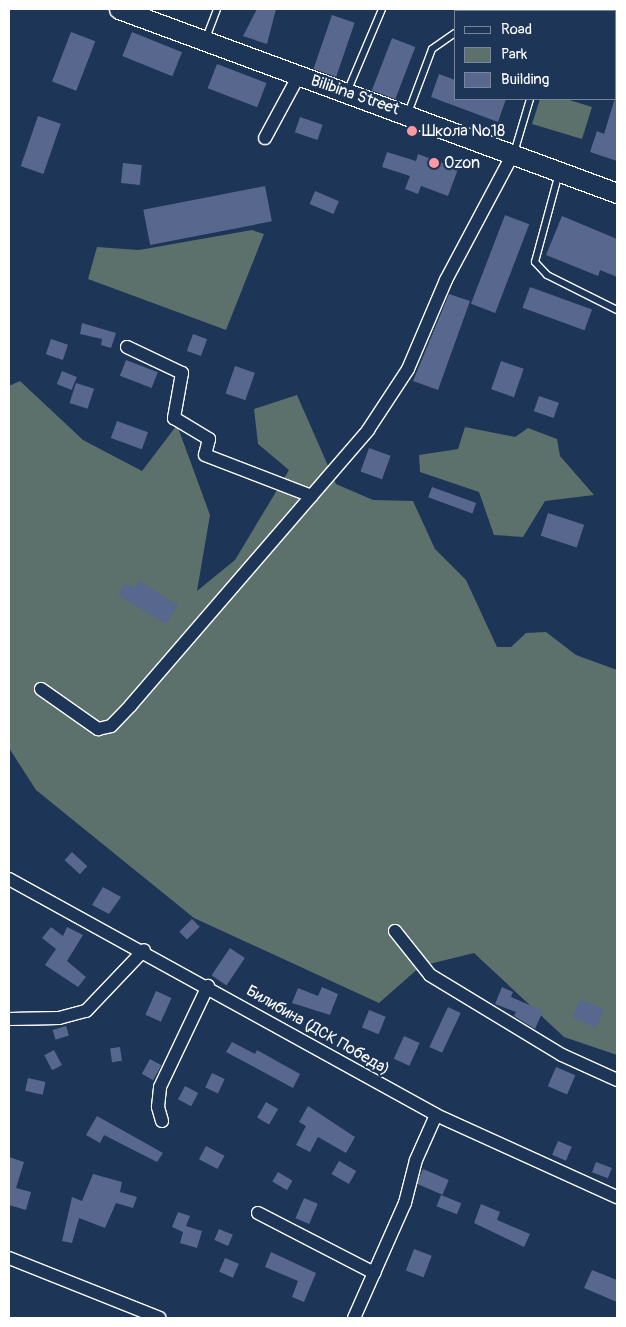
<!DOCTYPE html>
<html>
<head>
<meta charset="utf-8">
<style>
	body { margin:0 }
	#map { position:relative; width:626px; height:1327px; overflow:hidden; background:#1d3557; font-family:Pangolin,sans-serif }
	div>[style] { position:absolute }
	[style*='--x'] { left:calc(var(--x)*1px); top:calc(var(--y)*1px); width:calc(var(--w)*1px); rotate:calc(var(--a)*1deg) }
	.green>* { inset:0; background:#5c706c }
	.building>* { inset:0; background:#58678e; transform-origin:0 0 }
	.roads { filter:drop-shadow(1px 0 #fff) drop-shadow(-1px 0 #fff) drop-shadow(0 1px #fff) drop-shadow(0 -1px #fff) }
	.service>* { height:6px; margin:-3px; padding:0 3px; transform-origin:3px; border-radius:3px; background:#1d3557 }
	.minor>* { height:12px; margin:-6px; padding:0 6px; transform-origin:6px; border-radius:6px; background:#1d3557 }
	.secondary>* { height:19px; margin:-9.5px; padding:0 9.5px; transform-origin:9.5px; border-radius:9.5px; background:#1d3557 }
	.dots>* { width:14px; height:14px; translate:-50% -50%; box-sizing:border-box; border:2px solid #1d3557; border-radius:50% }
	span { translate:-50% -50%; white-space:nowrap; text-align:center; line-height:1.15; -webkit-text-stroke:4.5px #1d3557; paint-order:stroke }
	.street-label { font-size:16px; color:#fff }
	.poi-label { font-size:16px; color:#fff }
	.left { translate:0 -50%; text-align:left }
	.frame { position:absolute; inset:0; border:10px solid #fff; pointer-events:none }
	.legend { position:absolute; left:454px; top:10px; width:162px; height:90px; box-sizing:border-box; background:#1d3557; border:1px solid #77869a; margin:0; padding:6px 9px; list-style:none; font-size:15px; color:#fff }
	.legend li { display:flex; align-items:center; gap:10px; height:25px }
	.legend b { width:25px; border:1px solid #77869a }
</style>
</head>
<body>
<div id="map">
	<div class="green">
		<i style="clip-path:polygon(540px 99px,566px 99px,592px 107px,582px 139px,532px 124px)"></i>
		<i style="clip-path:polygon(252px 230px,264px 234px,226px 330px,88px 279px,97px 247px,139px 250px)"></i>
		<i style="clip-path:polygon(20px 381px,83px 440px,142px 471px,177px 425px,210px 515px,197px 591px,235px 560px,289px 470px,258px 444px,254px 409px,297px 395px,336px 484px,373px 500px,413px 501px,435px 549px,466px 580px,497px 647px,511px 647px,526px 633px,546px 632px,576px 655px,617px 670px,617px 1055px,564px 1037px,474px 953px,421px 966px,379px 1003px,194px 918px,36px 790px,9px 748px,9px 386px)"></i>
		<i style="clip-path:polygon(465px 427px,515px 437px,528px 428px,557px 439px,560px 456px,594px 495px,545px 501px,523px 537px,494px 535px,479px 492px,420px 472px,419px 455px,458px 449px)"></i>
	</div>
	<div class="building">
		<i style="clip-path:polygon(257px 9px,276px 9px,267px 44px,243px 36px)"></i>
		<i style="left:332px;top:15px;width:24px;height:57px;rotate:19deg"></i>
		<i style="left:71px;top:32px;width:26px;height:53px;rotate:21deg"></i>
		<i style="left:132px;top:32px;width:54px;height:26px;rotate:22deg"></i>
		<i style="left:392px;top:38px;width:25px;height:56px;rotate:21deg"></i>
		<i style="left:217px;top:64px;width:53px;height:26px;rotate:21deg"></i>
		<i style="clip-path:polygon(439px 74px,455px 80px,455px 99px,506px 99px,498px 122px,431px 97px)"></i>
		<i style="clip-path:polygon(615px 98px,617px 98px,617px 161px,590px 152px,597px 131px,604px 134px)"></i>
		<i style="left:38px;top:116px;width:24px;height:53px;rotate:19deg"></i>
		<i style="left:300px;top:117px;width:24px;height:16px;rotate:19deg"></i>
		<i style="clip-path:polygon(387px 152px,416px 161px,418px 154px,458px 169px,448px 196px,421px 186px,418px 194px,405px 189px,410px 176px,382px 167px)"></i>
		<i style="left:123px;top:163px;width:19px;height:20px;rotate:6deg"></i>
		<i style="left:265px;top:186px;width:36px;height:124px;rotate:79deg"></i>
		<i style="left:315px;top:191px;width:26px;height:14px;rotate:23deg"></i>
		<i style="left:505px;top:215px;width:26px;height:95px;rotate:21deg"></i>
		<i style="clip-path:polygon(562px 216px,617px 239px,617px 277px,600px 270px,598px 276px,546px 255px)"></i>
		<i style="left:530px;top:287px;width:66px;height:22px;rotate:20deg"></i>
		<i style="clip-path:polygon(449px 294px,470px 301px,438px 390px,413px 381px)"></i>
		<i style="clip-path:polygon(82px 323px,116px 333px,111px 348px,101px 345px,102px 339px,80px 334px)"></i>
		<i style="left:193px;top:334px;width:15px;height:18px;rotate:20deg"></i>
		<i style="left:51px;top:339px;width:18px;height:16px;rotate:19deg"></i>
		<i style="left:126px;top:360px;width:34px;height:17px;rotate:21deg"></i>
		<i style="left:501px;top:361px;width:24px;height:30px;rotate:19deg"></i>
		<i style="left:235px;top:366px;width:21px;height:29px;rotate:19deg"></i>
		<i style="left:62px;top:371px;width:16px;height:14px;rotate:22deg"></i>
		<i style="left:76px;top:383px;width:19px;height:21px;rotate:18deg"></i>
		<i style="left:539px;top:396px;width:21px;height:16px;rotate:19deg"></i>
		<i style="left:117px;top:421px;width:33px;height:18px;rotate:20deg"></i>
		<i style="left:369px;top:448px;width:23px;height:25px;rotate:20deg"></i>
		<i style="left:432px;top:487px;width:47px;height:11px;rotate:20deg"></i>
		<i style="left:548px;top:513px;width:38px;height:24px;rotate:18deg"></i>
		<i style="clip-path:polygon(139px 581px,178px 605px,166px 624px,118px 595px,125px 583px,135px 588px)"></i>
		<i style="left:72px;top:852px;width:21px;height:11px;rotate:43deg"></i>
		<i style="clip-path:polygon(103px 887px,121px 897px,109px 914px,92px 905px)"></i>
		<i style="left:192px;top:919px;width:11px;height:18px;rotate:45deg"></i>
		<i style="clip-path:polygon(51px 927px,63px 936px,67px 927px,83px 935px,67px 961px,86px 977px,78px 987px,45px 965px,56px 949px,42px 938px)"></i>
		<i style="left:230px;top:948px;width:18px;height:33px;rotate:34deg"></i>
		<i style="clip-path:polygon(322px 987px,338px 994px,330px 1015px,292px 1003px,298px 988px,318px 996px)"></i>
		<i style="clip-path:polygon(502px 987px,513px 992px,511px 997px,543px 1011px,535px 1029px,514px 1016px,516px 1012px,495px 1004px)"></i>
		<i style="left:156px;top:991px;width:17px;height:26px;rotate:24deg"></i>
		<i style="left:580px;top:999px;width:26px;height:20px;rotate:23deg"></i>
		<i style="left:448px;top:1007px;width:14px;height:44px;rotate:25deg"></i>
		<i style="left:369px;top:1010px;width:18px;height:19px;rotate:22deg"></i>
		<i style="left:66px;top:1026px;width:10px;height:14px;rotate:73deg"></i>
		<i style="left:404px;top:1036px;width:17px;height:25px;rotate:24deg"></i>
		<i style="clip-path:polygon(232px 1042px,255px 1054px,257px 1050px,300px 1074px,293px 1088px,226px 1052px)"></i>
		<i style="left:120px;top:1047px;width:14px;height:10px;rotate:82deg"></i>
		<i style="left:54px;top:1050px;width:17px;height:11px;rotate:62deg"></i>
		<i style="left:150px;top:1059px;width:13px;height:17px;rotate:29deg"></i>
		<i style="left:556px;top:1067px;width:21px;height:21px;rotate:23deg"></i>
		<i style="left:212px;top:1073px;width:14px;height:16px;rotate:25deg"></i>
		<i style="left:28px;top:1078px;width:18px;height:13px;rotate:13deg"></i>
		<i style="left:185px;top:1086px;width:15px;height:15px;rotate:28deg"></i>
		<i style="left:266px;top:1102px;width:14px;height:18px;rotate:30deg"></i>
		<i style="clip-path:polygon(308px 1106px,355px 1137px,346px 1153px,318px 1137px,310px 1152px,296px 1145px,306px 1126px,299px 1122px)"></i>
		<i style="clip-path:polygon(97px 1116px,163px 1153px,157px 1162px,104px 1135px,100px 1143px,86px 1135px)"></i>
		<i style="left:558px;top:1141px;width:15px;height:15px;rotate:23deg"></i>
		<i style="left:206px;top:1146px;width:21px;height:15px;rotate:28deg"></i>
		<i style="clip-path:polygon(9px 1157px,24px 1162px,16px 1188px,31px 1192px,26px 1210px,9px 1205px)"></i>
		<i style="left:339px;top:1161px;width:20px;height:15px;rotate:30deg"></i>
		<i style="left:596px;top:1162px;width:17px;height:11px;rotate:21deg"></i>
		<i style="left:423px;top:1169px;width:28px;height:16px;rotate:23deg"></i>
		<i style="left:278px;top:1172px;width:17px;height:11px;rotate:31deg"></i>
		<i style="clip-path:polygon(93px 1174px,122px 1182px,120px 1192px,137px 1197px,133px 1208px,116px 1203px,105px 1228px,79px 1218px,72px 1243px,62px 1241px,72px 1197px,82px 1201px)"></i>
		<i style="left:441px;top:1195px;width:22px;height:12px;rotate:22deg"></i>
		<i style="left:304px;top:1198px;width:15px;height:22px;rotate:23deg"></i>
		<i style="clip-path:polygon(481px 1204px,500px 1212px,497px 1220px,530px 1234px,524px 1247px,474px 1223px)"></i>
		<i style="clip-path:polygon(178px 1212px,190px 1216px,186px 1226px,202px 1231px,197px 1248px,180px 1243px,183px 1232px,172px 1227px)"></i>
		<i style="left:219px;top:1229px;width:15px;height:12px;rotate:23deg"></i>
		<i style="left:414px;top:1249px;width:19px;height:23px;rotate:21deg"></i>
		<i style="clip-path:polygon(271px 1252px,316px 1273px,304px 1302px,292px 1297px,298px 1281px,265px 1267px)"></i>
		<i style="left:225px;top:1258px;width:15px;height:15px;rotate:23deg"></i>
		<i style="clip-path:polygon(592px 1270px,617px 1280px,617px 1302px,584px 1288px)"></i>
	</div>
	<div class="roads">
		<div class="service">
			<i style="--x:582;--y:11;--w:2;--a:-90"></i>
			<i style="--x:206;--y:38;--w:31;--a:-69"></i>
			<i style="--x:615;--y:71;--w:2;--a:0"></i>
			<i style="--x:347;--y:92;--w:90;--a:-67.1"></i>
			<i style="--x:408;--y:113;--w:68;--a:-69.4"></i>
			<i style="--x:432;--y:49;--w:28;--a:-35"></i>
			<i style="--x:514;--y:153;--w:56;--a:-73.5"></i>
			<i style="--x:559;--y:173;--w:92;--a:105.1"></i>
			<i style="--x:535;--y:262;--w:18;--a:47"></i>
			<i style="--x:547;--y:275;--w:78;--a:26.6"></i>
		</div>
		<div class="minor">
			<i style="--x:265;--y:138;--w:72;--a:-61.6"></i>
			<i style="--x:127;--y:347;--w:61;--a:25.3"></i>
			<i style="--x:182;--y:373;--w:46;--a:100.1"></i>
			<i style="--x:174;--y:418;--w:41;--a:31"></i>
			<i style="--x:209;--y:439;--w:16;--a:104"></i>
			<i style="--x:205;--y:455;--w:114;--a:21.1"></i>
			<i style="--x:41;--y:689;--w:70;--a:35.1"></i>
			<i style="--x:98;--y:729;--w:13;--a:-13"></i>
			<i style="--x:111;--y:726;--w:29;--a:-46"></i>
			<i style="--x:131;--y:705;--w:363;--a:-49.2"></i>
			<i style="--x:368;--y:430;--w:73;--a:-56.7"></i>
			<i style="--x:408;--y:369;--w:97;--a:-66.9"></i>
			<i style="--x:446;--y:280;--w:143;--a:-62"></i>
			<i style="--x:9;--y:879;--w:488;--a:28.9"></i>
			<i style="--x:436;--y:1115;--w:199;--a:24.4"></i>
			<i style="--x:395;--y:931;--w:56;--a:51.5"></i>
			<i style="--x:430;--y:975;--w:154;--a:31.2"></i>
			<i style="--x:562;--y:1055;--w:60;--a:24.4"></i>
			<i style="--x:9;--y:1019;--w:50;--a:-1.1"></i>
			<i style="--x:59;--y:1018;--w:28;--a:-15"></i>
			<i style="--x:86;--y:1011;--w:84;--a:-46.4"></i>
			<i style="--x:162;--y:1121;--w:15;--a:-106"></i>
			<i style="--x:158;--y:1107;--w:20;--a:-84"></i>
			<i style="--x:160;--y:1087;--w:112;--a:-64.6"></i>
			<i style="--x:258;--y:1213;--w:131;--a:27.3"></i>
			<i style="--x:9;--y:1258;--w:162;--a:21.7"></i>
			<i style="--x:354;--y:1318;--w:126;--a:-66.1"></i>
			<i style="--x:405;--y:1203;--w:44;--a:-75.7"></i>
			<i style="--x:416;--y:1160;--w:49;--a:-66"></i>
		</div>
		<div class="secondary">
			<i style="--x:119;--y:9;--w:531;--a:20.28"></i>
		</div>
	</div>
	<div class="dots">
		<i style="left:412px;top:131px;background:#ff9aa2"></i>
		<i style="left:434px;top:163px;background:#ff9aa2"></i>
	</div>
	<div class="street-label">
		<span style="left:355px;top:95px;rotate:19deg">Bilibina Street</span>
		<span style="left:318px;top:1030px;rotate:30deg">Билибина (ДСК Победа)</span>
	</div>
	<div class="poi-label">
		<span class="left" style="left:422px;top:131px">Школа №18</span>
		<span class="left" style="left:444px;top:163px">Ozon</span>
	</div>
	<div class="frame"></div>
	<ul class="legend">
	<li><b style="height:6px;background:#1d3557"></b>Road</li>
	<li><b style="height:14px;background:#5c706c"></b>Park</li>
	<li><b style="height:14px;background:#58678e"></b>Building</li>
	</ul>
</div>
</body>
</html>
